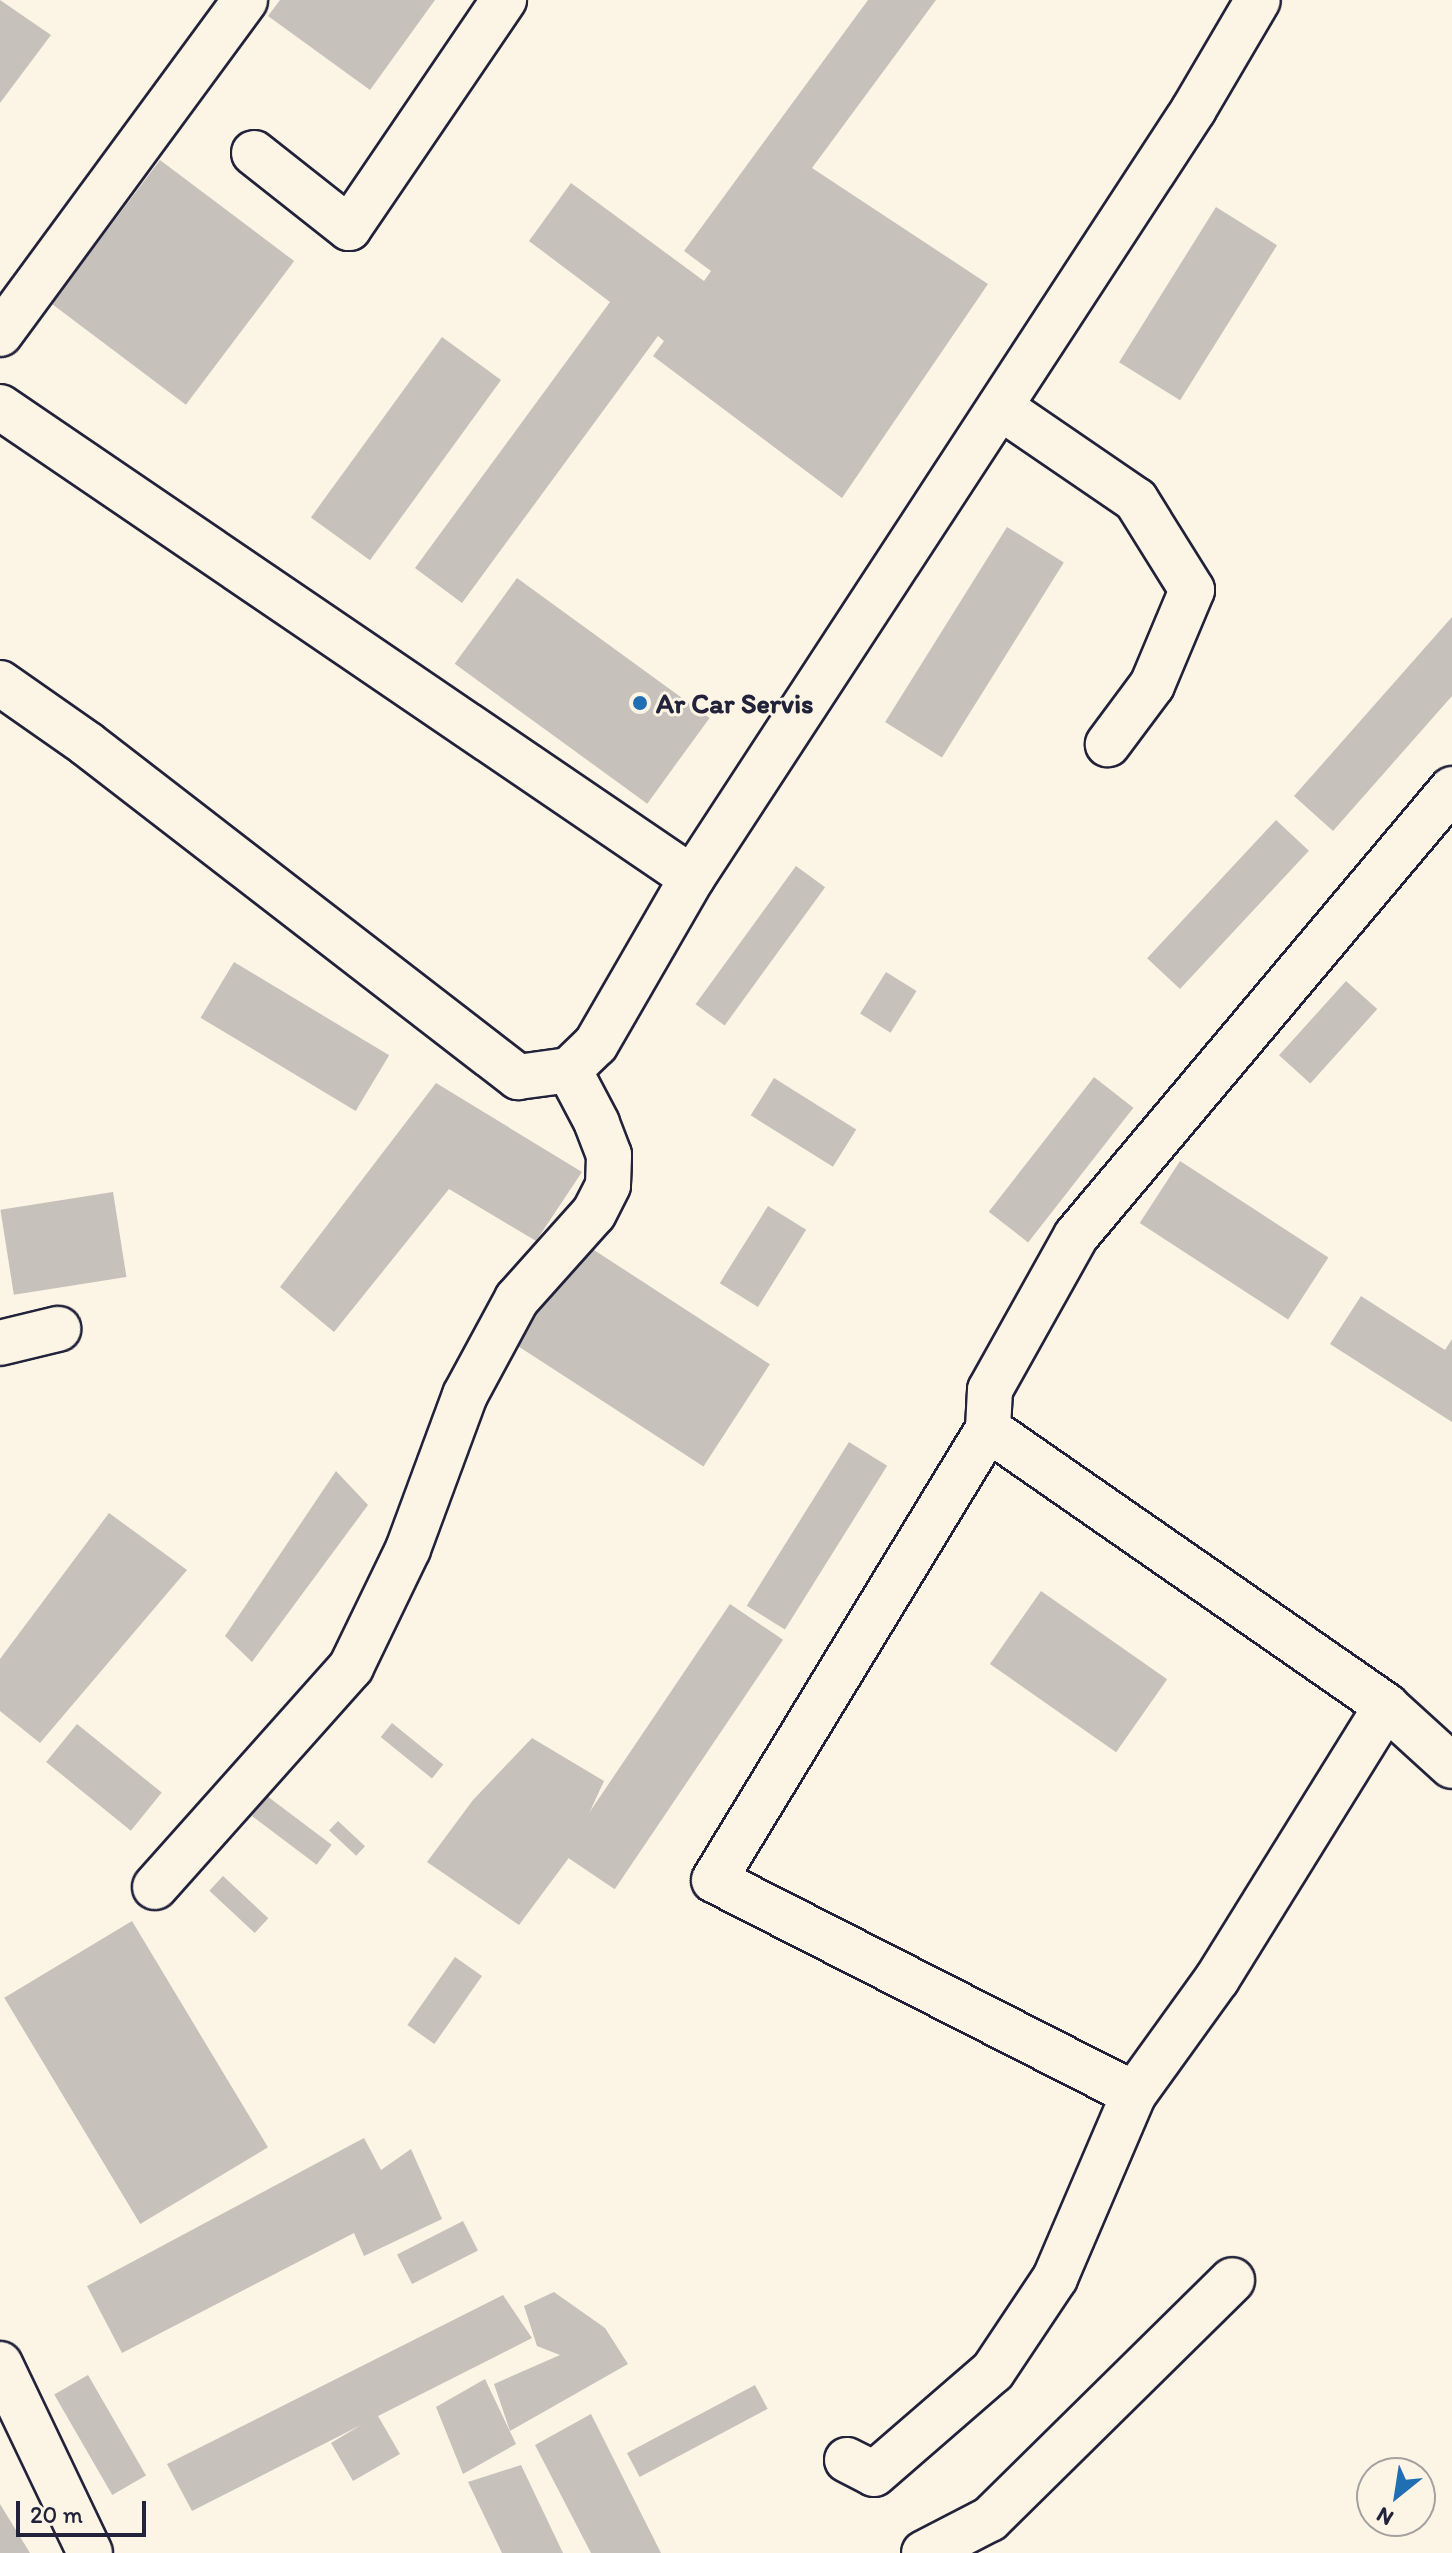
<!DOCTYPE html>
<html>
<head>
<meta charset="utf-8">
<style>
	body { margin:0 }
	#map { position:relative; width:1452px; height:2553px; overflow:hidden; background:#fcf5e5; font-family:Itim,sans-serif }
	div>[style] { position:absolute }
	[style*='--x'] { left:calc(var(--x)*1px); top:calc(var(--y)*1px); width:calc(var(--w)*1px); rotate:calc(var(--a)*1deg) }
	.building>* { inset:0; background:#c6c1bb; transform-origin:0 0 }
	.roads { filter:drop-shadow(2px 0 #22223b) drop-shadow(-2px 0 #22223b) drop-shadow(0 2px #22223b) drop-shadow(0 -2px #22223b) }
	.minor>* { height:44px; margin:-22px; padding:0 22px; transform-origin:22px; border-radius:22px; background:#fcf5e5 }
	.dots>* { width:22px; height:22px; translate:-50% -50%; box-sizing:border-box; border:4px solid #fcf5e5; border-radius:50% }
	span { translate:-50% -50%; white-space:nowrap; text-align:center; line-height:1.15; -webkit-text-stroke:6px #fcf5e5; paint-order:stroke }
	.poi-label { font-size:28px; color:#22223b; font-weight:700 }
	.left { translate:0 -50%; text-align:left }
	.north { position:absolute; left:1356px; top:2457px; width:80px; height:80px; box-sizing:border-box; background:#fcf5e5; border:2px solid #a5a1a1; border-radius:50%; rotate:210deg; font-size:22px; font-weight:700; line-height:32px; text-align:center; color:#22223b }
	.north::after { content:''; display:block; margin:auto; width:28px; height:36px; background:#1f6fb2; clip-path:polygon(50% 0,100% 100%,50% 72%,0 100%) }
	.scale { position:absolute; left:16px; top:2501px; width:130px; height:36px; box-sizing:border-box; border:4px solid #22223b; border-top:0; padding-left:10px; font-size:24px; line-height:28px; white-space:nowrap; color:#22223b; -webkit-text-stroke:6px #fcf5e5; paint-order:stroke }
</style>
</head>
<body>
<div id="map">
	<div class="building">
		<i style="clip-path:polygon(0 0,51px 35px,0 103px)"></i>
		<i style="clip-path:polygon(280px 0,435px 0,370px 90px,268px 16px)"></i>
		<i style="clip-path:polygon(868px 0,936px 0,812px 168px,988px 284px,842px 498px,653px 356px,664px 341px,658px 336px,462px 603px,415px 568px,610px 302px,529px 241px,571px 183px,704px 281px,711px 271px,684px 251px)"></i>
		<i style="left:160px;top:160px;width:168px;height:180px;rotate:37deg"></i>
		<i style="left:1216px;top:207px;width:72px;height:183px;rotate:32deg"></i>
		<i style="left:442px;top:337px;width:73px;height:223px;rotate:36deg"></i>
		<i style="left:1007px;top:527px;width:67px;height:230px;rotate:32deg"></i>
		<i style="left:517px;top:578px;width:238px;height:106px;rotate:36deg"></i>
		<i style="clip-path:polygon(1452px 617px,1452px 696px,1333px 831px,1294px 796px)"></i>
		<i style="left:1276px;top:820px;width:45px;height:189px;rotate:43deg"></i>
		<i style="left:796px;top:866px;width:36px;height:171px;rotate:36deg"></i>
		<i style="left:234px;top:962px;width:181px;height:65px;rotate:31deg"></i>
		<i style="left:886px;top:972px;width:36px;height:49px;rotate:32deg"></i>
		<i style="left:1346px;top:981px;width:42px;height:100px;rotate:42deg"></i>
		<i style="left:1094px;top:1077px;width:50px;height:171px;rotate:38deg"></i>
		<i style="left:774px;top:1078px;width:97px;height:44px;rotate:32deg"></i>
		<i style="clip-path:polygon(436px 1083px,582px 1172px,536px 1241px,449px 1189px,334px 1332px,280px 1287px)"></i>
		<i style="left:1180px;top:1161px;width:177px;height:74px;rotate:33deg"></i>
		<i style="left:113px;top:1192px;width:86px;height:114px;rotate:81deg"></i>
		<i style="left:768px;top:1206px;width:45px;height:91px;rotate:32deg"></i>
		<i style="left:577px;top:1239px;width:230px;height:122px;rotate:33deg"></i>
		<i style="clip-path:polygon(1361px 1296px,1445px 1350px,1452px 1339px,1452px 1422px,1330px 1344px)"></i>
		<i style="left:849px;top:1442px;width:45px;height:193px;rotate:32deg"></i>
		<i style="clip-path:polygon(336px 1471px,368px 1505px,252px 1662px,225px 1636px)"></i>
		<i style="clip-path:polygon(109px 1513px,187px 1570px,40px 1743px,0 1711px,0 1659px)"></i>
		<i style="left:1041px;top:1591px;width:154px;height:89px;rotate:35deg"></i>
		<i style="left:730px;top:1604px;width:64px;height:301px;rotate:34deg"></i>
		<i style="left:392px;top:1723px;width:66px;height:18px;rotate:39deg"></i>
		<i style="left:77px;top:1724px;width:109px;height:49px;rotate:39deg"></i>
		<i style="clip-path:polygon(532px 1738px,604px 1781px,568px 1859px,519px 1925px,427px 1862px,473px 1800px)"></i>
		<i style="left:267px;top:1796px;width:81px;height:25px;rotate:37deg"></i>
		<i style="left:338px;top:1821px;width:37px;height:13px;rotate:43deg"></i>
		<i style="left:223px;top:1876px;width:62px;height:20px;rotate:43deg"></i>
		<i style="left:132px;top:1921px;width:264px;height:149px;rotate:59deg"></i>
		<i style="left:455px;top:1957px;width:33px;height:83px;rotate:35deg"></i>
		<i style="clip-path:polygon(364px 2138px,381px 2170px,411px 2149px,442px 2219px,364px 2256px,354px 2233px,122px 2353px,87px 2286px)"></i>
		<i style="left:463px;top:2221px;width:33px;height:74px;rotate:63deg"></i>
		<i style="clip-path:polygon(554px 2292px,605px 2328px,628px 2364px,510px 2431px,494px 2384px,560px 2355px,537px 2346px,524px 2306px)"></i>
		<i style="clip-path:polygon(503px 2295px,532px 2338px,378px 2416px,400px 2454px,353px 2481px,331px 2443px,361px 2425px,192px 2511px,167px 2464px)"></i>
		<i style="left:88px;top:2375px;width:116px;height:39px;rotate:60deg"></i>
		<i style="clip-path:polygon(485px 2379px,516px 2444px,463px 2474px,436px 2407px)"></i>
		<i style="left:755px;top:2385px;width:27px;height:145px;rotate:62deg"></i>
		<i style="clip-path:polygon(591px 2414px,661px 2553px,591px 2553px,535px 2445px)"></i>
		<i style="clip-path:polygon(521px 2465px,563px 2553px,502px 2553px,468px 2482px)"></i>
		<i style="clip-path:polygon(0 2504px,30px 2553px,0 2553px)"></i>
	</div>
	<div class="roads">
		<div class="minor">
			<i style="--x:254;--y:153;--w:121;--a:38.3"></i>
			<i style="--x:349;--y:228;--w:276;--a:-55.8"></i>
			<i style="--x:0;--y:334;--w:414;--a:-53.7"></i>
			<i style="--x:0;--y:407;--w:837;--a:34.24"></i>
			<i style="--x:692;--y:878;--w:918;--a:-56.86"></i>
			<i style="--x:1194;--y:109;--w:126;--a:-59.6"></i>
			<i style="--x:1000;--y:407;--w:165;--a:34.4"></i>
			<i style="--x:1136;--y:500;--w:106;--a:58.1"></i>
			<i style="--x:1192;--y:590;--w:103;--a:112.8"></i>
			<i style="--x:1152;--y:685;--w:74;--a:126.7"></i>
			<i style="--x:0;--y:683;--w:106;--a:35"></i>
			<i style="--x:87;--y:744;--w:545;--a:37.69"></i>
			<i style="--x:518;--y:1077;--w:51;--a:-7.8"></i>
			<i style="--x:569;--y:1070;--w:37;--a:-44"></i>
			<i style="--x:596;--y:1044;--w:192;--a:-60"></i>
			<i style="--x:1452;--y:789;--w:584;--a:130.07"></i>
			<i style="--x:1076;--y:1236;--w:176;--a:119.2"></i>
			<i style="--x:990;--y:1390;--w:39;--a:93"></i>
			<i style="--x:988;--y:1429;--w:485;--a:34.8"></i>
			<i style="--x:1386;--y:1706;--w:89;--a:42.3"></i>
			<i style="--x:0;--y:1343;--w:60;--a:-13.6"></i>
			<i style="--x:155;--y:1887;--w:295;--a:-48.3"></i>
			<i style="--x:351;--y:1667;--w:131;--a:-64.2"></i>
			<i style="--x:408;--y:1549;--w:164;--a:-69.7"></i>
			<i style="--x:465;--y:1395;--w:109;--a:-61.6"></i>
			<i style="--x:517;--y:1299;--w:115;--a:-48.2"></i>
			<i style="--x:594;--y:1213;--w:31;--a:-63"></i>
			<i style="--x:608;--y:1185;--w:30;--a:-88"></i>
			<i style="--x:609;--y:1155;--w:34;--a:-111"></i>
			<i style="--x:597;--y:1123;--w:60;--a:-117.8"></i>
			<i style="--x:1134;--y:2094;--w:142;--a:-54.2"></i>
			<i style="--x:1217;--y:1979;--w:321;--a:-58.2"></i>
			<i style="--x:0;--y:2364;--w:209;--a:64.5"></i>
			<i style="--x:847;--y:2460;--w:30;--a:27"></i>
			<i style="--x:874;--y:2474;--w:157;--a:-40.9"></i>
			<i style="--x:993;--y:2371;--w:112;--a:-56.3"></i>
			<i style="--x:1055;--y:2278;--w:200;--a:-66.8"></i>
			<i style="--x:1134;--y:2094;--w:471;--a:-153"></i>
			<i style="--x:714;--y:1880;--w:528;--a:-58.72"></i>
			<i style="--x:924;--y:2553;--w:74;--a:-27.3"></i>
			<i style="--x:990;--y:2519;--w:340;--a:-44.6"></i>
		</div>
	</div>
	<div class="dots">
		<i style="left:640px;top:703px;background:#1f6fb2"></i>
	</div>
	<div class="poi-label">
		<span class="left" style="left:656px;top:703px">Ar Car Servis</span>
	</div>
	<div class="north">N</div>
	<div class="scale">20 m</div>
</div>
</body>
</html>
